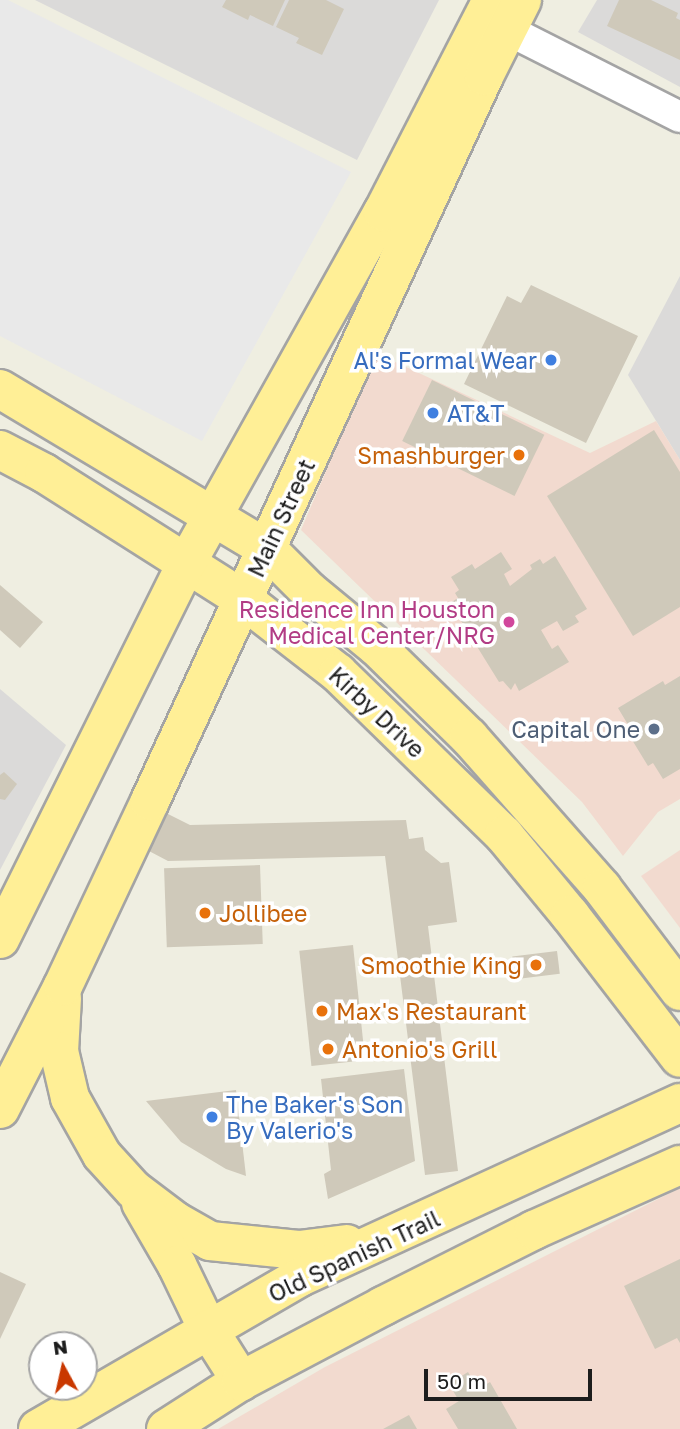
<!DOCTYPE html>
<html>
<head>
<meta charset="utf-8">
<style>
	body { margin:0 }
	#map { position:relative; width:680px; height:1429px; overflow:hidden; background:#efeee1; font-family:"Golos Text",sans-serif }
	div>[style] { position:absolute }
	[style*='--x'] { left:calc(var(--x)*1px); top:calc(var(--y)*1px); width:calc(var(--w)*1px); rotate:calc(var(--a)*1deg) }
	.residential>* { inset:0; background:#dbdad9 }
	.commercial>* { inset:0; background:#f2dacf }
	.parking>* { inset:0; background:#e9e9e9 }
	.building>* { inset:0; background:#cfc9ba; transform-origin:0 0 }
	.roads { filter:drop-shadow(2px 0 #a4a4a4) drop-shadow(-2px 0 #a4a4a4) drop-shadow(0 2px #a4a4a4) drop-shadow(0 -2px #a4a4a4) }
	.minor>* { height:30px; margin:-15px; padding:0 15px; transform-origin:15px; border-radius:15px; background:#fff }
	.major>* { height:38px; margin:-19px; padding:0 19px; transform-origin:19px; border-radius:19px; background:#ffef96 }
	.dots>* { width:19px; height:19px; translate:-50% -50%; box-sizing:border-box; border:4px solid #fff; border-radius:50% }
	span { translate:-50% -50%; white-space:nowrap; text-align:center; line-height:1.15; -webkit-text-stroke:7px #fff; paint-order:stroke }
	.shop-label { font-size:23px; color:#366cbe }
	.right { translate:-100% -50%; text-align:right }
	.left { translate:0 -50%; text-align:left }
	.food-label { font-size:23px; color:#c56008 }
	.street-label { font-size:23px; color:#1d1d1d }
	.hotel-label { font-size:23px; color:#b23c85 }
	.service-label { font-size:23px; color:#4e5e75 }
	.north { position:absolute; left:28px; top:1331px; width:70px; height:70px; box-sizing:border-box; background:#fff; border:2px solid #a5a5a5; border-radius:50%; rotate:352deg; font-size:19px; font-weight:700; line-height:28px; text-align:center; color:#1d1d1d }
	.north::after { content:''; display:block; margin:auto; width:24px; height:32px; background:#c93800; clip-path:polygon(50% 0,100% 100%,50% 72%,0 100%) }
	.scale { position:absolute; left:424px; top:1369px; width:168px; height:32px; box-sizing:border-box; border:4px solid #1d1d1d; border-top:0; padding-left:9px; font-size:21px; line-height:24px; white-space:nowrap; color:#1d1d1d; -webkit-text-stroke:5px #fff; paint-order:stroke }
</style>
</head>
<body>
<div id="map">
	<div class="residential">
		<i style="clip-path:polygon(35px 0,439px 0,357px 160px)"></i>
		<i style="clip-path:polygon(597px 0,680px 0,680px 87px,578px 32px)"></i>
		<i style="clip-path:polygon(680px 276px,680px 460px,628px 375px)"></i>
		<i style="clip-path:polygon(0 689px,66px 745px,0 870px)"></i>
	</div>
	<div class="commercial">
		<i style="clip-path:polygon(376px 353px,590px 453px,656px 421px,680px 460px,680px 799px,658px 812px,623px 856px,582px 802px,301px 530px)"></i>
		<i style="clip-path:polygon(680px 850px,680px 928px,641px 876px)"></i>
		<i style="clip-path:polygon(680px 1188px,680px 1429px,218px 1429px,325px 1367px)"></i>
	</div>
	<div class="parking">
		<i style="clip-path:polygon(0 0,8px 0,351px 172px,202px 441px,0 336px)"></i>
	</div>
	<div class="building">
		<i style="clip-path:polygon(226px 0,285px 0,273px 26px,250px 15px,248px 20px,222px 7px)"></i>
		<i style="clip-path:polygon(289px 0,326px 0,344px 9px,322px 55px,296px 43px,299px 38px,276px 27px)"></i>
		<i style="clip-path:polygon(619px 0,651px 0,678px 13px,676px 18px,680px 20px,680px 60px,607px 26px)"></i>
		<i style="clip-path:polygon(531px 285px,638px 336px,586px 443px,464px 384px,507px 296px,521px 303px)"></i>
		<i style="left:432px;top:380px;width:125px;height:68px;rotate:26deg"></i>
		<i style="clip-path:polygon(654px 430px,680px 472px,680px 607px,633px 636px,547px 496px)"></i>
		<i style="clip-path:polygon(501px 552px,512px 569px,504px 574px,510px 586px,532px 569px,530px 565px,540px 559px,543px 564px,555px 556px,587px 609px,575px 616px,579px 622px,563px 631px,557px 621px,541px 630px,552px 649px,558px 645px,569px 662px,519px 691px,515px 683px,511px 690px,503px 681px,499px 682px,450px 603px,458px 598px,455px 593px,459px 590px,451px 577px,472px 564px,475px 569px)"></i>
		<i style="clip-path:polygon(0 585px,43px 622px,20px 648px,0 630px)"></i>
		<i style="clip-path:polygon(680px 676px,680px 769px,663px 779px,653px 763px,648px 766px,626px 730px,630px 728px,618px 708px,663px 681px,665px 685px)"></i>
		<i style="clip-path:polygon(4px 772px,17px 784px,5px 800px,0 799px,0 775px)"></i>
		<i style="clip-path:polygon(166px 813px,190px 825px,406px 820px,409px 839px,423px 837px,425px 850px,441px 863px,449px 862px,457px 922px,428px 926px,458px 1171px,425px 1175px,385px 856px,168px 861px,147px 850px)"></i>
		<i style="left:260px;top:865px;width:79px;height:96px;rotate:88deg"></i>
		<i style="left:353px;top:945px;width:116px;height:54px;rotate:84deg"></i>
		<i style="left:557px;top:951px;width:23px;height:45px;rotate:83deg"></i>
		<i style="clip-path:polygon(404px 1069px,415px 1161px,328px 1199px,324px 1174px,331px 1170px,321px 1079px)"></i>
		<i style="clip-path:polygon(236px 1090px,246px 1176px,226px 1169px,181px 1142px,146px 1101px)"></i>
		<i style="clip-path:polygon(680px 1259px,680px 1343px,677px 1338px,655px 1349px,624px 1286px)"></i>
		<i style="clip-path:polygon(0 1272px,26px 1284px,0 1339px)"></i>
		<i style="clip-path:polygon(468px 1372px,478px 1389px,490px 1382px,517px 1429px,458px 1429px,446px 1409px,459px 1401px,449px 1384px)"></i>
		<i style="clip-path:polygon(409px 1415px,417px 1429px,383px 1429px)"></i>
	</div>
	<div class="roads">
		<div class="minor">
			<i style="--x:490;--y:21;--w:213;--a:26.8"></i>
		</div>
		<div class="major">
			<i style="--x:0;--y:389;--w:311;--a:30.9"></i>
			<i style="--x:267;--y:549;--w:59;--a:45"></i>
			<i style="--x:309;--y:591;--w:88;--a:39.5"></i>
			<i style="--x:377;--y:647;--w:129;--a:44.4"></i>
			<i style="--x:469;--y:737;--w:201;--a:48.6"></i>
			<i style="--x:602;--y:888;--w:129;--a:52.9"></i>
			<i style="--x:0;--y:450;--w:50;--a:27.6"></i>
			<i style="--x:44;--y:473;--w:237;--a:32.4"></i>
			<i style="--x:244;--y:600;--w:119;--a:37.8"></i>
			<i style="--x:338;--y:673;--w:232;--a:44.3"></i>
			<i style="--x:504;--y:835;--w:104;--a:50.5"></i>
			<i style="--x:570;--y:915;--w:180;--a:52.4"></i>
			<i style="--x:0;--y:939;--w:419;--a:-63.6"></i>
			<i style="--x:186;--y:564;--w:403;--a:-60.8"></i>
			<i style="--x:383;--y:212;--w:238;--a:-62.8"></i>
			<i style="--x:62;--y:998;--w:53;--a:93.2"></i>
			<i style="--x:59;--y:1051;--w:48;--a:76.8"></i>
			<i style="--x:70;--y:1098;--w:65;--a:60.7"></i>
			<i style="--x:102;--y:1155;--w:47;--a:47.6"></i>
			<i style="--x:134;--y:1190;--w:51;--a:37.1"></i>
			<i style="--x:175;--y:1221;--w:40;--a:29.7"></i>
			<i style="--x:210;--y:1241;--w:89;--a:5.8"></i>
			<i style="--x:299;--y:1250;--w:48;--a:-7.1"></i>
			<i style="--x:0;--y:1109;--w:138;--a:-62.9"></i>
			<i style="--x:63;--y:986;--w:204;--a:-64.8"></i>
			<i style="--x:150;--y:801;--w:798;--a:-65.26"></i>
			<i style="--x:484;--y:76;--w:85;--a:-63.4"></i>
			<i style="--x:141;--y:1203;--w:72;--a:59.9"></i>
			<i style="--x:177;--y:1265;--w:71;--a:64.2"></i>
			<i style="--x:208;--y:1329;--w:62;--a:57.6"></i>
			<i style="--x:38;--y:1429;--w:303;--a:-30.1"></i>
			<i style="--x:300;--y:1277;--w:418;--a:-24.6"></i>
			<i style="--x:166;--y:1429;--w:89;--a:-32.6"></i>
			<i style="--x:241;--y:1381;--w:161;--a:-27.8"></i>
			<i style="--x:383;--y:1306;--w:169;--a:-26.7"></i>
			<i style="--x:534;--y:1230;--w:160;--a:-24"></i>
		</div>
	</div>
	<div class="dots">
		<i style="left:551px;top:360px;background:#3f7fe0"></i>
		<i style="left:433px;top:413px;background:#3f7fe0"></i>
		<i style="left:519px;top:455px;background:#e8710a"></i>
		<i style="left:509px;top:622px;background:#d1479c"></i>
		<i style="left:654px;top:729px;background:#5c6f8a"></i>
		<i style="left:205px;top:913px;background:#e8710a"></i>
		<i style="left:536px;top:965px;background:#e8710a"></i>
		<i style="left:322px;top:1011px;background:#e8710a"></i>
		<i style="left:328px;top:1049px;background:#e8710a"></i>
		<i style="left:212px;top:1117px;background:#3f7fe0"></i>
	</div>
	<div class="shop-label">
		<span class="right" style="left:537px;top:360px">Al's Formal Wear</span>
		<span class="left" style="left:447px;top:413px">AT&amp;T</span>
		<span class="left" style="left:226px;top:1117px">The Baker's Son<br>By Valerio's</span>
	</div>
	<div class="food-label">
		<span class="right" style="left:505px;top:455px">Smashburger</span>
		<span class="left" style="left:219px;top:913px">Jollibee</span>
		<span class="right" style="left:522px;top:965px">Smoothie King</span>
		<span class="left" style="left:336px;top:1011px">Max's Restaurant</span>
		<span class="left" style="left:342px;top:1049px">Antonio's Grill</span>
	</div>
	<div class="street-label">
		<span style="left:281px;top:518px;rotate:-65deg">Main Street</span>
		<span style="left:377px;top:712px;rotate:43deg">Kirby Drive</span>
		<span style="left:354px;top:1256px;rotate:-25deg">Old Spanish Trail</span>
	</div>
	<div class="hotel-label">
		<span class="right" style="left:495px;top:622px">Residence Inn Houston<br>Medical Center/NRG</span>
	</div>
	<div class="service-label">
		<span class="right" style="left:640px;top:729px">Capital One</span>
	</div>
	<div class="north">N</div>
	<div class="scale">50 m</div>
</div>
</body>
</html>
